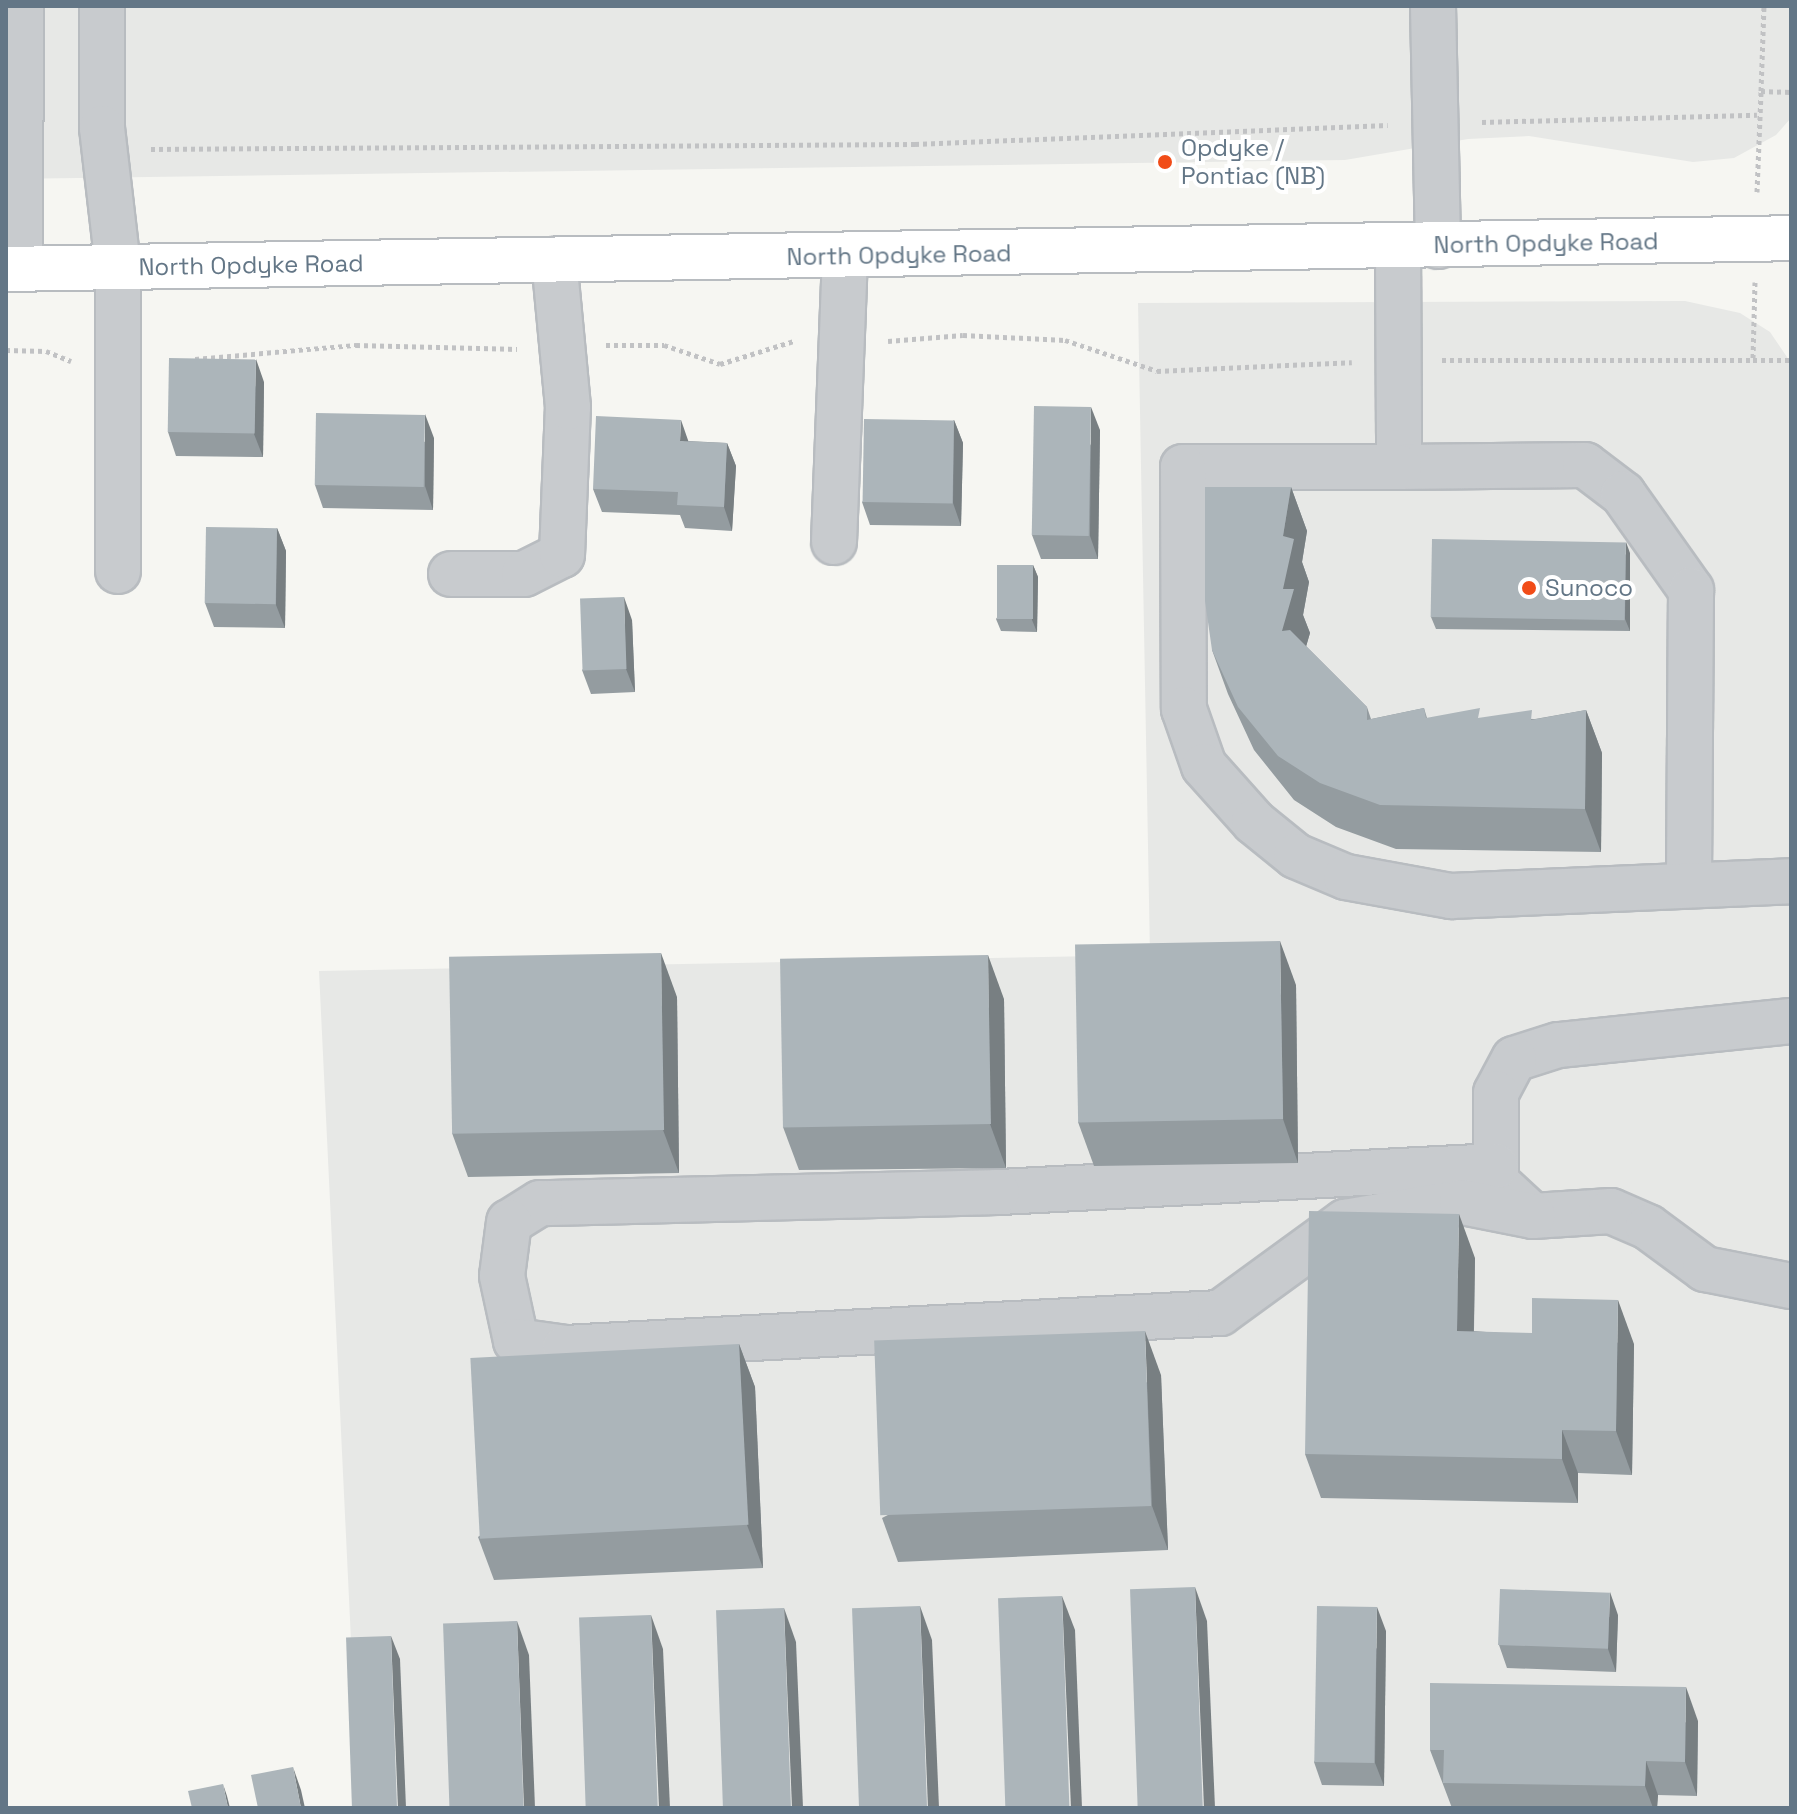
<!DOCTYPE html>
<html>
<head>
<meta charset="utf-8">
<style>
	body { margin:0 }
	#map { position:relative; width:1797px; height:1814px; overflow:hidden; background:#f6f6f2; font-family:"Space Grotesk",sans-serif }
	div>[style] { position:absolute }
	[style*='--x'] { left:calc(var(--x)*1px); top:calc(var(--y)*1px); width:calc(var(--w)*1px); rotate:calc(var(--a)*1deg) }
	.built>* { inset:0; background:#e7e8e6 }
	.path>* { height:5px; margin-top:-2.5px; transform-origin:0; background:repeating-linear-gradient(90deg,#c1c2c4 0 4px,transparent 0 8px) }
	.roads { filter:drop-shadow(2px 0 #b8bcc0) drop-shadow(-2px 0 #b8bcc0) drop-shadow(0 2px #b8bcc0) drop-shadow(0 -2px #b8bcc0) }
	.minor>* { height:44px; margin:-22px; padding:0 22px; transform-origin:22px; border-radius:22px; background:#c8cbce }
	.major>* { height:44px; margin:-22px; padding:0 22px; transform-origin:22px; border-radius:22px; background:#fff }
	.wall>* { inset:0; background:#949ca0 }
	.shaded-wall>* { inset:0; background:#787f82 }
	.building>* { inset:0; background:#acb5ba; transform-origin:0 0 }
	.dots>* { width:22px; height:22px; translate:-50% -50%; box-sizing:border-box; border:4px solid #fff; border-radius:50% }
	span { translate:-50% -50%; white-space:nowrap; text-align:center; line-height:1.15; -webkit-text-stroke:8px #fff; paint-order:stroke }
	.poi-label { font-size:24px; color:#637686 }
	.left { translate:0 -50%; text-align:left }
	.street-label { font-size:24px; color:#637686 }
	.frame { position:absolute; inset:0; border:8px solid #637686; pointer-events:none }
</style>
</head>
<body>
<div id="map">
	<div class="built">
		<i style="clip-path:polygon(6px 6px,1791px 6px,1791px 118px,1776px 135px,1734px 158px,1693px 162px,1529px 136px,1468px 139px,1345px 160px,6px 179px)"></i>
		<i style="clip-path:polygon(1685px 301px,1740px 313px,1770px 332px,1791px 363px,1791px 1808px,359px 1808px,319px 971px,1150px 955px,1138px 303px)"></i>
	</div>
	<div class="path">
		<i style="--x:1761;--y:91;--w:85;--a:-88"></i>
		<i style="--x:1482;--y:122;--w:275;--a:-1.5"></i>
		<i style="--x:151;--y:149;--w:764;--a:-0.37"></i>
		<i style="--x:915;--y:144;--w:473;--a:-2.3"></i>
		<i style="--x:1757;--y:192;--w:101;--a:-87.7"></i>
		<i style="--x:1761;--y:91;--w:30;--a:2"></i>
		<i style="--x:1755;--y:282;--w:78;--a:91.5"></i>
		<i style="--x:1753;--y:360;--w:38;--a:0"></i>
		<i style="--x:888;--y:341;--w:75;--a:-4.6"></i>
		<i style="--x:963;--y:335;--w:102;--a:2.8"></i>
		<i style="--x:1065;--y:340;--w:97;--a:18.6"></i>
		<i style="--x:1157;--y:371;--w:195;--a:-2.6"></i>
		<i style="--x:606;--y:345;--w:58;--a:0"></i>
		<i style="--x:664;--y:345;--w:59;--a:18.7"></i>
		<i style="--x:720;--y:364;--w:77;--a:-17.3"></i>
		<i style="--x:6;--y:350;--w:40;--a:1.4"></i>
		<i style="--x:46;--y:351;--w:27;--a:22"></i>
		<i style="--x:195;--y:359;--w:162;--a:-5"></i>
		<i style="--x:356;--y:345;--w:161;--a:1.4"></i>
		<i style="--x:1442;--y:360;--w:311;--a:0"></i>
	</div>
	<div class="roads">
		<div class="minor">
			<i style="--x:102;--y:6;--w:122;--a:90"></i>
			<i style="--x:102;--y:128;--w:140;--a:83.4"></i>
			<i style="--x:118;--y:267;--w:304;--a:90"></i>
			<i style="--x:1433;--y:6;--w:240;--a:88.8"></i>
			<i style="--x:1398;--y:246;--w:221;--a:89.7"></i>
			<i style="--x:1399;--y:467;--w:186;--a:-0.6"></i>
			<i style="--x:1585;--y:465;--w:48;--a:37.3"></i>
			<i style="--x:1623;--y:494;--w:118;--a:54.7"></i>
			<i style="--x:1691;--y:590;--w:294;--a:90.4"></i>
			<i style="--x:20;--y:268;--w:262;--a:-89.8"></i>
			<i style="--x:1399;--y:467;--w:216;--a:180"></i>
			<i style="--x:1183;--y:467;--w:242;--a:89.8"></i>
			<i style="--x:1184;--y:709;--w:60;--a:70.7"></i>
			<i style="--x:1204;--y:766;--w:75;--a:48.2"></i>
			<i style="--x:1254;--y:822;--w:54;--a:39"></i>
			<i style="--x:1296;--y:856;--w:54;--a:22.8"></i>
			<i style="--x:1346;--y:877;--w:107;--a:10.3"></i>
			<i style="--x:1451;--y:896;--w:340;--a:-2.5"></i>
			<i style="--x:834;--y:542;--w:286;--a:-87.8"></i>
			<i style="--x:451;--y:574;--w:73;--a:0"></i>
			<i style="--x:524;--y:574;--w:42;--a:-26.6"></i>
			<i style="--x:562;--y:555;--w:148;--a:-87.7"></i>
			<i style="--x:568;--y:407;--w:148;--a:-95.4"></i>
			<i style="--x:1791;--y:1021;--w:234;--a:174.1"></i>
			<i style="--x:1558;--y:1045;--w:46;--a:162.3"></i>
			<i style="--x:1514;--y:1059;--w:38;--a:118"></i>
			<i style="--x:1496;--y:1093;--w:89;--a:90"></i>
			<i style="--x:1496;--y:1182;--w:50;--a:42.6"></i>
			<i style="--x:1533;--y:1216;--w:78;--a:-3.7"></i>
			<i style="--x:1611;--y:1211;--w:40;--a:23.4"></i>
			<i style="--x:1648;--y:1227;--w:71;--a:36.4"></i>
			<i style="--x:1705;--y:1269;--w:88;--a:11.2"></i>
			<i style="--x:1496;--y:1166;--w:500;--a:177"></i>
			<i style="--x:997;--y:1192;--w:457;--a:178.6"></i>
			<i style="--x:540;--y:1203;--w:36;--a:148"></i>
			<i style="--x:509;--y:1222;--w:54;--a:97.4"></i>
			<i style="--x:502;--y:1276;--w:66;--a:77.8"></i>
			<i style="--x:516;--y:1341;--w:49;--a:8.1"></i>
			<i style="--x:565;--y:1348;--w:656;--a:-3.06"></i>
			<i style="--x:1220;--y:1313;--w:155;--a:-36.1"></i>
			<i style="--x:1345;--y:1222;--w:119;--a:-9.7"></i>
			<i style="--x:1462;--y:1202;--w:72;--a:11.2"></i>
		</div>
		<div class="major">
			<i style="--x:6;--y:269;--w:1785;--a:-0.99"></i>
		</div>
	</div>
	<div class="wall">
		<i style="clip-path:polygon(264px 382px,263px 457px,176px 456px,168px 432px)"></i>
		<i style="clip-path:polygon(954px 420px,963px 443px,961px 526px,870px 525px,862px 502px)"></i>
		<i style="clip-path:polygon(1100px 430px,1098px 559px,1041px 559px,1032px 535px)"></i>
		<i style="clip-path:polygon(434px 438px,433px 510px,323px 508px,315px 485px)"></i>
		<i style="clip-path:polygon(689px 441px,727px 443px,736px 466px,732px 531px,685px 528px,680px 515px,602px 512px,593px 489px)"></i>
		<i style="clip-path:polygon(1291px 487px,1307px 531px,1302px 562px,1309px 582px,1303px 615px,1310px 633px,1306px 646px,1367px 707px,1371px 719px,1424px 708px,1427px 718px,1483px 718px,1535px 719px,1586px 710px,1602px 753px,1601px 852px,1396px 849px,1336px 827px,1294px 800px,1254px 750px,1228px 694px,1212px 650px)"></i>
		<i style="clip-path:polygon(277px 528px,286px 551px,285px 628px,214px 627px,205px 603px)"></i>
		<i style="clip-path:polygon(1630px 553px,1630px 631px,1436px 629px,1431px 617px)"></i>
		<i style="clip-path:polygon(1033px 565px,1038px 577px,1037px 632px,1001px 631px,996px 619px)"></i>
		<i style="clip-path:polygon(632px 620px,635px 692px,591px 694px,582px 670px)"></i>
		<i style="clip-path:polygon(1296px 985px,1298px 1163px,1094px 1166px,1078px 1122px)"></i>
		<i style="clip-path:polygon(677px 997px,679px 1173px,468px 1177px,452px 1133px)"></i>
		<i style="clip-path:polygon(1004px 999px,1006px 1168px,799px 1170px,783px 1127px)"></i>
		<i style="clip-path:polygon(1475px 1258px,1474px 1331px,1634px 1344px,1632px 1475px,1578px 1473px,1578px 1503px,1321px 1498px,1305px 1454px)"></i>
		<i style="clip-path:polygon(739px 1344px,755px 1387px,763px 1568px,494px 1580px,478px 1537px)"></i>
		<i style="clip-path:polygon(1161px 1375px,1168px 1550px,898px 1562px,882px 1518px)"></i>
		<i style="clip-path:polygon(1618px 1615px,1616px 1672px,1507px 1668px,1499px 1645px)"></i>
		<i style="clip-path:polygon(1386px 1631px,1384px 1786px,1322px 1785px,1314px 1762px)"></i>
		<i style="clip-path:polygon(1698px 1721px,1697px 1796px,1658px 1795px,1657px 1808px,1452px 1808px,1430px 1750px)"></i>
	</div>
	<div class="shaded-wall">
		<i style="clip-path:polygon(256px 359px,264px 382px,263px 457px,254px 434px)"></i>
		<i style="clip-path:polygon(1091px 407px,1100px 430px,1098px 559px,1090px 536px)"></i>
		<i style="clip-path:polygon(425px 414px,434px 438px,433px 510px,425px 486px)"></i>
		<i style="clip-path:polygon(681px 420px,689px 443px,680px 441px)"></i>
		<i style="clip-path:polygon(954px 420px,963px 443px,961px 526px,953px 503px)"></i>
		<i style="clip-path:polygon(727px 443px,736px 466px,732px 531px,724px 507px)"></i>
		<i style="clip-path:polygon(1291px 487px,1307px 531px,1302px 562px,1309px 582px,1303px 615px,1310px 633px,1298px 675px,1282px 631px,1283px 536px)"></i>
		<i style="clip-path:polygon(277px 528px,286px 551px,285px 628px,276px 605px)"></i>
		<i style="clip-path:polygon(1626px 542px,1630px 553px,1630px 631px,1625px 619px)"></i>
		<i style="clip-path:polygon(1033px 565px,1038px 577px,1037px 632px,1032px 620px)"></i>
		<i style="clip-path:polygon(624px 597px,632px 620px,635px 692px,626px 669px)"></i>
		<i style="clip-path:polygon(1586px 710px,1602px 753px,1601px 852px,1585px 809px)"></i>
		<i style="clip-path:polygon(1280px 941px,1296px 985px,1298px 1163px,1283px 1119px)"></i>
		<i style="clip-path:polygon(661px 953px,677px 997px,679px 1173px,663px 1130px)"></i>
		<i style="clip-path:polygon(988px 955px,1004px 999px,1006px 1168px,990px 1124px)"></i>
		<i style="clip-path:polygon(1459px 1214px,1475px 1258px,1473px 1375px,1457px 1331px)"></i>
		<i style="clip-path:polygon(1618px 1300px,1634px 1344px,1632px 1475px,1616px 1431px)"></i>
		<i style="clip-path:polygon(1145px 1331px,1161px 1375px,1168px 1550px,1152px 1506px)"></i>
		<i style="clip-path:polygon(739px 1344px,755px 1387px,763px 1568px,747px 1525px)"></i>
		<i style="clip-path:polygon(1562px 1430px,1578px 1473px,1578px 1503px,1562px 1459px)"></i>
		<i style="clip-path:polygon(1195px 1587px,1207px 1621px,1215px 1808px,1204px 1808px)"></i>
		<i style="clip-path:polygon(1610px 1592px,1618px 1615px,1616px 1672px,1608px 1649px)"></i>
		<i style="clip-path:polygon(1062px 1596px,1075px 1630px,1082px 1808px,1071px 1808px)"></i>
		<i style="clip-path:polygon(920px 1606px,932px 1640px,939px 1808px,928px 1808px)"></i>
		<i style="clip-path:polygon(1377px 1607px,1386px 1631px,1384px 1786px,1375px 1763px)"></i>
		<i style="clip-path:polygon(784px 1608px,796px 1642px,803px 1808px,792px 1808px)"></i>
		<i style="clip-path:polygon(651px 1615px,663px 1649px,670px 1808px,659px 1808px)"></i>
		<i style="clip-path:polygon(517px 1621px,529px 1655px,535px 1808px,524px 1808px)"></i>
		<i style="clip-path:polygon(391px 1636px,400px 1659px,406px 1808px,398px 1808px)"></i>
		<i style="clip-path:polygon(1686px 1687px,1698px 1721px,1697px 1796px,1685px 1762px)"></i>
		<i style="clip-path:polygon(1646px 1761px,1658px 1795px,1657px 1808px,1653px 1808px,1645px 1786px)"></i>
		<i style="clip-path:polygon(293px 1767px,301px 1790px,305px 1808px,301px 1808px)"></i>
		<i style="clip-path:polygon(223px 1784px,227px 1796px,230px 1808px,228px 1808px)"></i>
	</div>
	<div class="building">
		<i style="left:169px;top:358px;width:87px;height:74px;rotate:1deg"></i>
		<i style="left:1034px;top:406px;width:57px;height:129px;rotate:1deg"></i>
		<i style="left:316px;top:413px;width:109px;height:72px;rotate:1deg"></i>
		<i style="clip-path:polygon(596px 416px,681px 420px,680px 441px,727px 443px,724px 507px,677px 505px,678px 492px,593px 489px)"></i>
		<i style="left:864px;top:419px;width:90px;height:83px;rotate:1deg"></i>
		<i style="clip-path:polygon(1205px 487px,1291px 487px,1283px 536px,1294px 539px,1283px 589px,1294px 589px,1282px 631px,1290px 630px,1367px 707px,1367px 720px,1424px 708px,1426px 718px,1480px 708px,1478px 718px,1532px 710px,1531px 720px,1586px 710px,1585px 809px,1380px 805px,1320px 783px,1278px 756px,1238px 707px,1212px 650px,1205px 601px)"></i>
		<i style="left:206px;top:527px;width:71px;height:76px;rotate:1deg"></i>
		<i style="left:1432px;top:539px;width:194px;height:78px;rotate:1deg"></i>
		<i style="left:997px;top:565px;width:36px;height:54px"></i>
		<i style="left:624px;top:597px;width:72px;height:44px;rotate:88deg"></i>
		<i style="left:1280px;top:941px;width:178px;height:205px;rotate:89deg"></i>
		<i style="left:661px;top:953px;width:177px;height:212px;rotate:89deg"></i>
		<i style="left:988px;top:955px;width:169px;height:208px;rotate:89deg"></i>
		<i style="clip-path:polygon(1309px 1211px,1459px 1214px,1457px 1331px,1532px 1333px,1532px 1298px,1618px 1300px,1616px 1431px,1562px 1430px,1562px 1459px,1305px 1454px)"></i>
		<i style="left:1145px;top:1331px;width:175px;height:271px;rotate:88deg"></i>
		<i style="left:739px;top:1344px;width:181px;height:269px;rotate:87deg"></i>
		<i style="left:1195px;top:1587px;width:221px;height:65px;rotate:88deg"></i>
		<i style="left:1500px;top:1589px;width:110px;height:56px;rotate:2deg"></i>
		<i style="left:1062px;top:1596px;width:212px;height:64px;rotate:88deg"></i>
		<i style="left:920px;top:1606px;width:202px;height:68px;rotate:88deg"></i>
		<i style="left:1317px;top:1606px;width:60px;height:156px;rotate:1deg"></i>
		<i style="left:784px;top:1608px;width:200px;height:68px;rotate:88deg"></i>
		<i style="left:651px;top:1615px;width:193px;height:72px;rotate:88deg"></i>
		<i style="left:517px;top:1621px;width:187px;height:74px;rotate:88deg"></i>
		<i style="left:391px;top:1636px;width:172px;height:45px;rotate:88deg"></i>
		<i style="clip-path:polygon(1430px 1683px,1686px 1687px,1685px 1762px,1646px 1761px,1645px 1786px,1443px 1783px,1444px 1750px,1430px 1750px)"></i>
		<i style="clip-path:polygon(293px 1767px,301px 1808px,258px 1808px,251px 1775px)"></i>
		<i style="clip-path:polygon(223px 1784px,228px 1808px,192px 1808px,188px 1791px)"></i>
	</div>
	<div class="dots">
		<i style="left:1165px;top:162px;background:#f14c18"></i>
		<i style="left:1529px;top:588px;background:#f14c18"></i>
	</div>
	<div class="poi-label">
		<span class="left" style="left:1181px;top:162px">Opdyke /<br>Pontiac (NB)</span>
		<span class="left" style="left:1545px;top:588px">Sunoco</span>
	</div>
	<div class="street-label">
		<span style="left:1546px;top:243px;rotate:-1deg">North Opdyke Road</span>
		<span style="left:899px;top:255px;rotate:-1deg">North Opdyke Road</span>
		<span style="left:251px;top:265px;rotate:-1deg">North Opdyke Road</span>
	</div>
	<div class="frame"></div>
</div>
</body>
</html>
